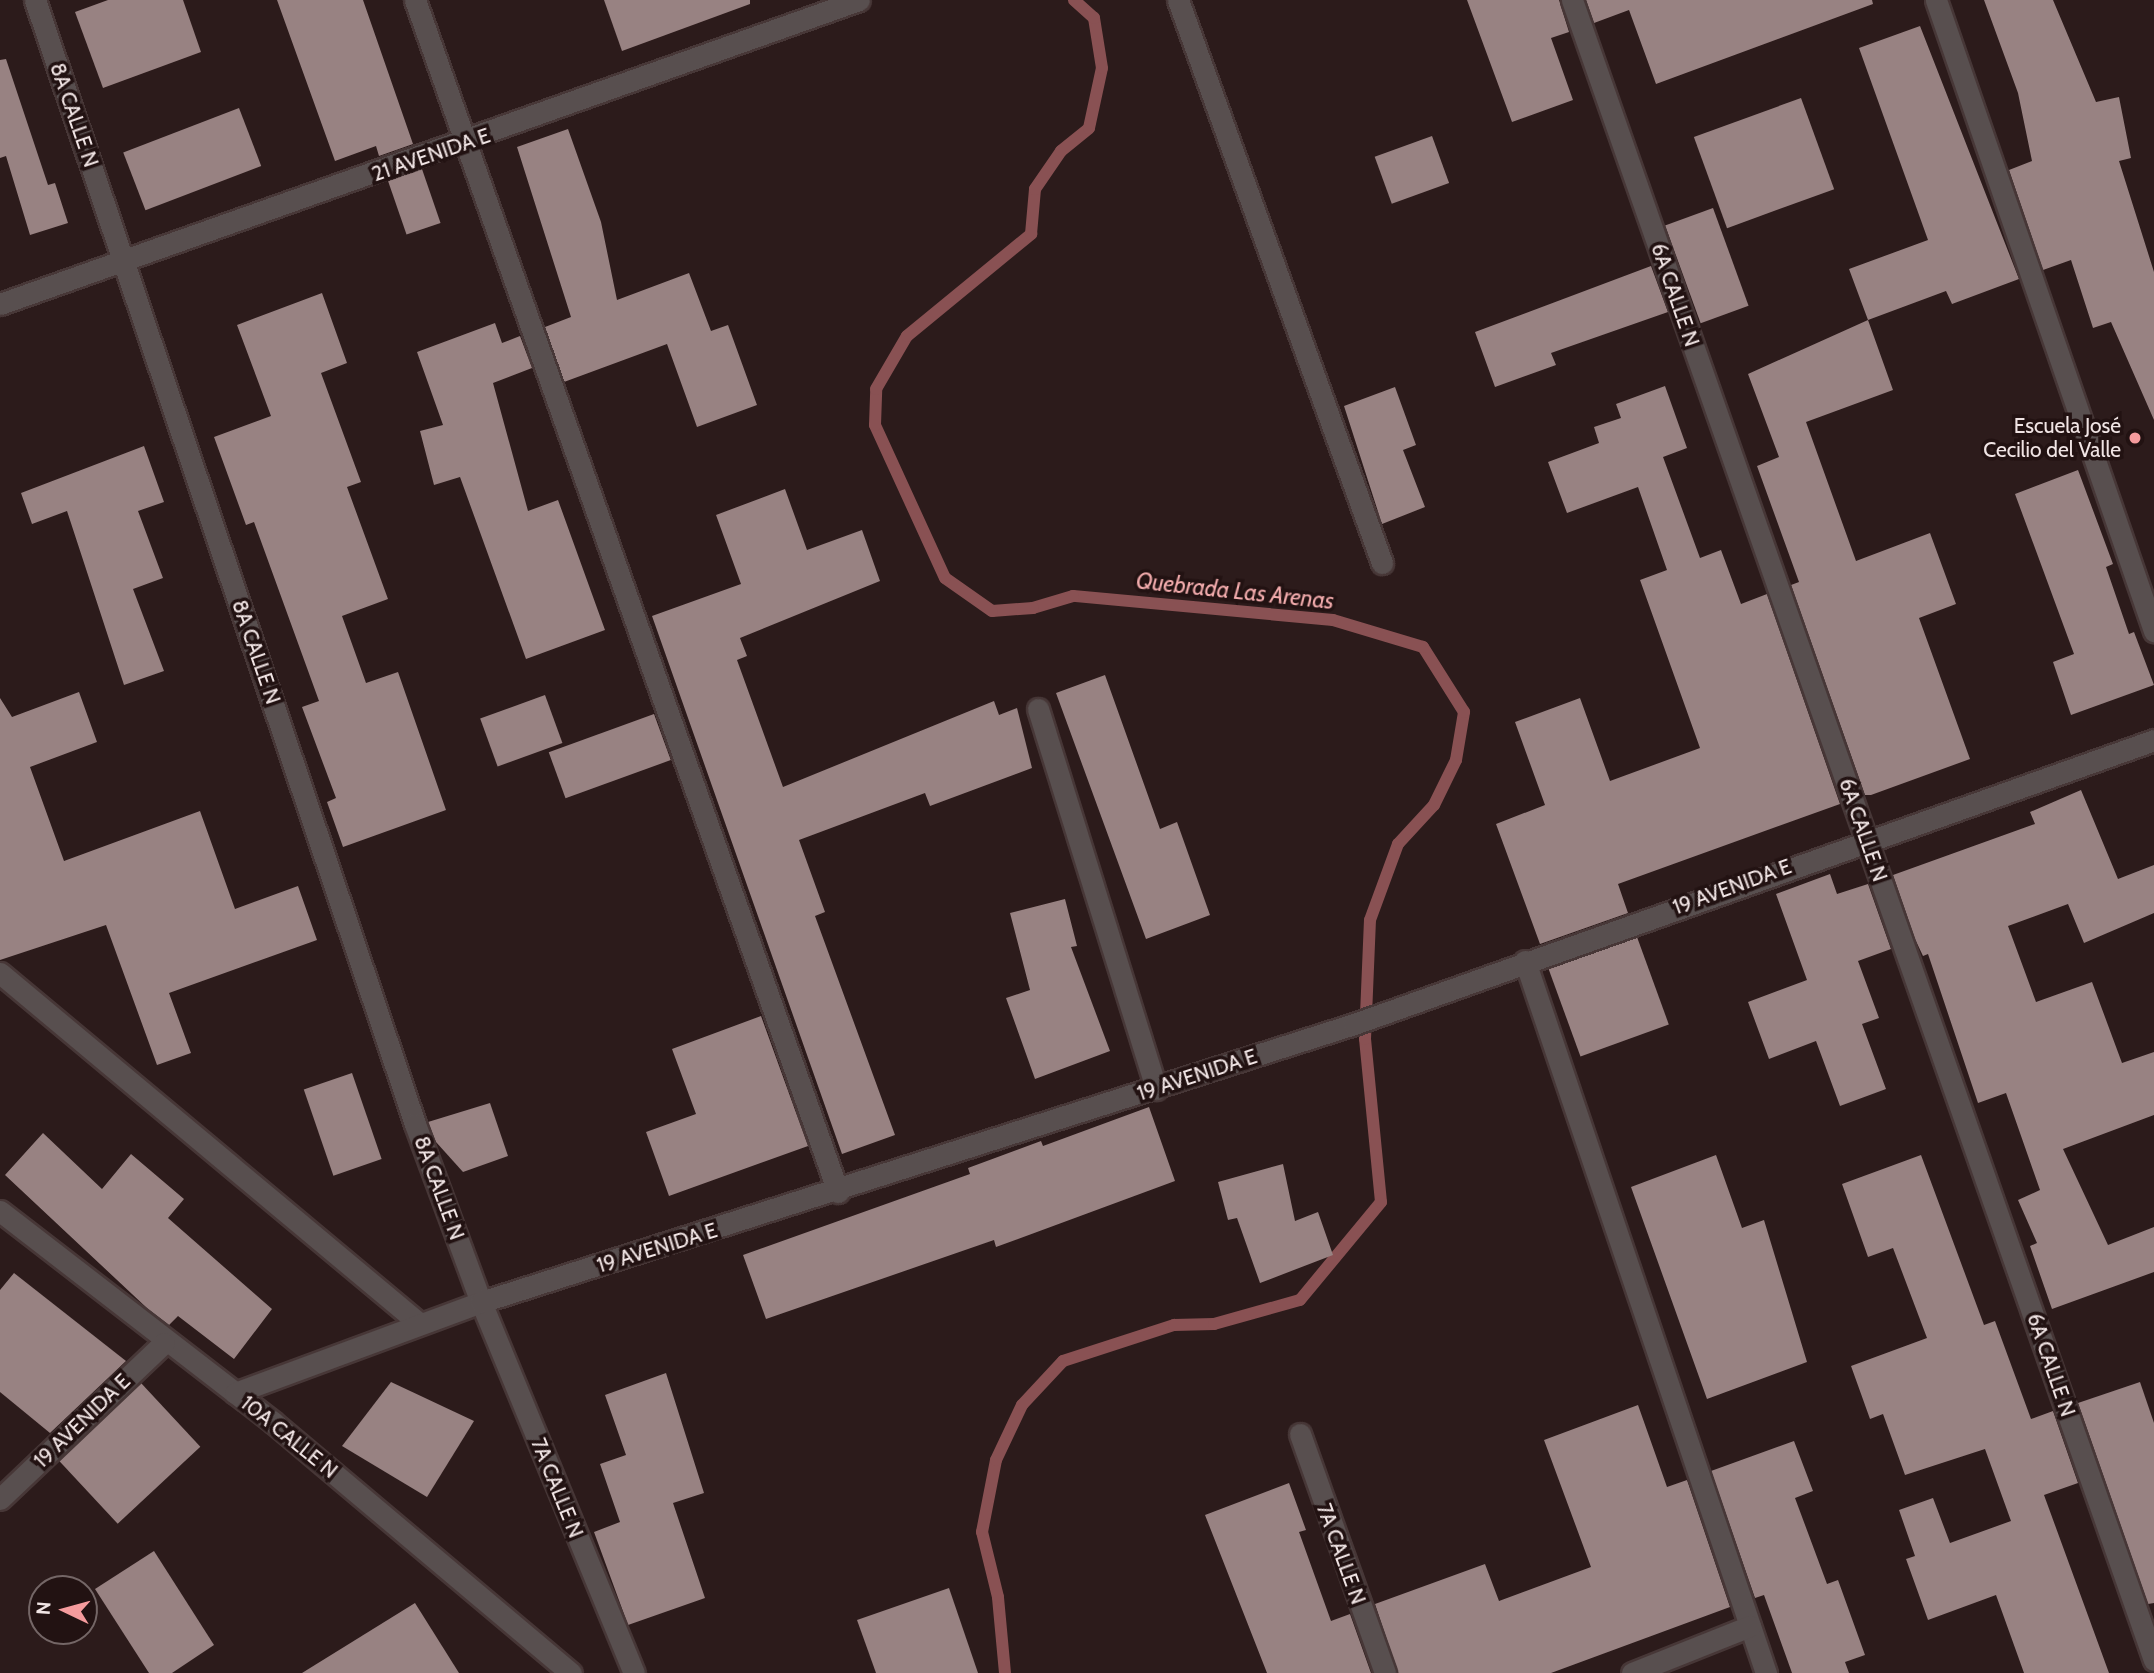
<!DOCTYPE html>
<html>
<head>
<meta charset="utf-8">
<style>
	body { margin:0 }
	#map { position:relative; width:2154px; height:1673px; overflow:hidden; background:#2c1b1b; font-family:Cabin,sans-serif }
	div>[style] { position:absolute }
	[style*='--x'] { left:calc(var(--x)*1px); top:calc(var(--y)*1px); width:calc(var(--w)*1px); rotate:calc(var(--a)*1deg) }
	.stream>* { height:12px; margin:-6px; padding:0 6px; transform-origin:6px; border-radius:6px; background:#895153 }
	.building>* { inset:0; background:#988282; transform-origin:0 0 }
	.roads { filter:drop-shadow(2px 0 #473737) drop-shadow(-2px 0 #473737) drop-shadow(0 2px #473737) drop-shadow(0 -2px #473737) }
	.street>* { height:21px; margin:-10.5px; padding:0 10.5px; transform-origin:10.5px; border-radius:10.5px; background:#584f4f }
	.dots>* { width:19px; height:19px; translate:-50% -50%; box-sizing:border-box; border:4px solid #221212; border-radius:50% }
	span { translate:-50% -50%; white-space:nowrap; text-align:center; line-height:1.15; -webkit-text-stroke:7px #221212; paint-order:stroke }
	.street-label { font-size:21px; color:#f0e4e4 }
	.poi-label { font-size:21px; color:#f0e4e4 }
	.right { translate:-100% -50%; text-align:right }
	.water-label { font-size:23px; color:#f4adae; font-style:italic }
	.north { position:absolute; left:28px; top:1575px; width:70px; height:70px; box-sizing:border-box; background:#221212; border:2px solid #746666; border-radius:50%; rotate:275deg; font-size:19px; font-weight:700; line-height:28px; text-align:center; color:#f0e4e4 }
	.north::after { content:''; display:block; margin:auto; width:24px; height:32px; background:#f59b9d; clip-path:polygon(50% 0,100% 100%,50% 72%,0 100%) }
</style>
</head>
<body>
<div id="map">
	<div class="stream">
		<i style="--x:1005;--y:1673;--w:76;--a:-95.3"></i>
		<i style="--x:998;--y:1597;--w:67;--a:-103.8"></i>
		<i style="--x:982;--y:1532;--w:73;--a:-79"></i>
		<i style="--x:996;--y:1460;--w:61;--a:-64.7"></i>
		<i style="--x:1022;--y:1405;--w:60;--a:-47"></i>
		<i style="--x:1063;--y:1361;--w:117;--a:-18"></i>
		<i style="--x:1174;--y:1325;--w:40;--a:-1.4"></i>
		<i style="--x:1214;--y:1324;--w:89;--a:-15.6"></i>
		<i style="--x:1300;--y:1300;--w:127;--a:-50.4"></i>
		<i style="--x:1381;--y:1202;--w:164;--a:-95.6"></i>
		<i style="--x:1365;--y:1039;--w:119;--a:-87.6"></i>
		<i style="--x:1370;--y:920;--w:81;--a:-69.8"></i>
		<i style="--x:1398;--y:844;--w:53;--a:-47.3"></i>
		<i style="--x:1434;--y:805;--w:50;--a:-63.9"></i>
		<i style="--x:1456;--y:760;--w:49;--a:-80.5"></i>
		<i style="--x:1464;--y:712;--w:77;--a:-122.2"></i>
		<i style="--x:1423;--y:647;--w:94;--a:-163.3"></i>
		<i style="--x:1333;--y:620;--w:261;--a:-174.7"></i>
		<i style="--x:1073;--y:596;--w:42;--a:163.3"></i>
		<i style="--x:1033;--y:608;--w:41;--a:175.8"></i>
		<i style="--x:992;--y:611;--w:57;--a:-144.9"></i>
		<i style="--x:945;--y:578;--w:168;--a:-114.6"></i>
		<i style="--x:875;--y:425;--w:36;--a:-88"></i>
		<i style="--x:876;--y:389;--w:61;--a:-59.7"></i>
		<i style="--x:907;--y:336;--w:161;--a:-39.4"></i>
		<i style="--x:1031;--y:234;--w:45;--a:-84.9"></i>
		<i style="--x:1035;--y:189;--w:46;--a:-55.6"></i>
		<i style="--x:1061;--y:151;--w:36;--a:-39"></i>
		<i style="--x:1089;--y:128;--w:61;--a:-77.8"></i>
		<i style="--x:1102;--y:68;--w:51;--a:-99.1"></i>
		<i style="--x:1094;--y:18;--w:27;--a:-138"></i>
	</div>
	<div class="building">
		<i style="clip-path:polygon(108px 0,183px 0,201px 52px,103px 88px,75px 12px)"></i>
		<i style="clip-path:polygon(277px 0,363px 0,413px 144px,379px 156px,376px 146px,335px 161px)"></i>
		<i style="clip-path:polygon(604px 0,750px 0,750px 4px,622px 51px)"></i>
		<i style="clip-path:polygon(1467px 0,1559px 0,1569px 32px,1551px 38px,1573px 100px,1512px 122px)"></i>
		<i style="clip-path:polygon(1586px 0,1872px 0,1873px 4px,1656px 84px,1629px 10px,1594px 23px)"></i>
		<i style="clip-path:polygon(1984px 0,2053px 0,2096px 102px,2119px 97px,2131px 158px,2119px 161px,2154px 272px,2154px 420px,2111px 322px,2093px 328px,2071px 260px,2043px 270px,2009px 170px,2032px 161px,2018px 93px)"></i>
		<i style="clip-path:polygon(1920px 26px,2019px 279px,1952px 304px,1946px 291px,1868px 320px,1849px 269px,1928px 240px,1859px 48px)"></i>
		<i style="clip-path:polygon(6px 59px,48px 185px,55px 183px,68px 223px,30px 235px,6px 156px,0 158px,0 60px)"></i>
		<i style="left:1801px;top:98px;width:97px;height:114px;rotate:70deg"></i>
		<i style="left:239px;top:108px;width:62px;height:124px;rotate:69deg"></i>
		<i style="clip-path:polygon(568px 129px,601px 222px,617px 300px,689px 273px,711px 331px,728px 325px,757px 405px,697px 427px,667px 344px,564px 382px,545px 327px,571px 317px,517px 147px)"></i>
		<i style="left:1432px;top:136px;width:50px;height:61px;rotate:70deg"></i>
		<i style="left:422px;top:169px;width:57px;height:36px;rotate:71deg"></i>
		<i style="left:1713px;top:208px;width:104px;height:51px;rotate:70deg"></i>
		<i style="clip-path:polygon(1651px 266px,1668px 312px,1551px 353px,1556px 365px,1495px 387px,1475px 332px)"></i>
		<i style="clip-path:polygon(322px 293px,347px 363px,321px 373px,361px 482px,347px 487px,388px 599px,342px 616px,366px 683px,398px 672px,446px 810px,343px 847px,327px 802px,336px 798px,302px 707px,319px 701px,254px 522px,246px 525px,214px 437px,271px 416px,237px 325px)"></i>
		<i style="clip-path:polygon(1868px 320px,1893px 390px,1806px 422px,1856px 561px,1930px 533px,1956px 604px,1919px 618px,1970px 759px,1871px 795px,1865px 795px,1791px 585px,1799px 582px,1757px 466px,1779px 457px,1748px 374px)"></i>
		<i style="clip-path:polygon(495px 323px,502px 343px,520px 336px,532px 368px,493px 383px,528px 511px,558px 500px,605px 630px,526px 659px,460px 477px,434px 485px,420px 431px,443px 425px,417px 352px)"></i>
		<i style="clip-path:polygon(1665px 386px,1687px 448px,1663px 457px,1700px 558px,1721px 550px,1741px 604px,1767px 594px,1840px 804px,1618px 884px,1628px 913px,1540px 944px,1496px 824px,1545px 805px,1515px 722px,1580px 698px,1610px 781px,1700px 748px,1640px 580px,1667px 570px,1638px 487px,1567px 513px,1548px 462px,1599px 443px,1594px 427px,1621px 418px,1616px 404px)"></i>
		<i style="clip-path:polygon(1395px 387px,1416px 445px,1403px 450px,1425px 507px,1382px 524px,1344px 406px)"></i>
		<i style="clip-path:polygon(144px 446px,164px 502px,138px 511px,163px 578px,133px 589px,164px 671px,124px 685px,67px 511px,32px 524px,21px 493px)"></i>
		<i style="clip-path:polygon(2078px 470px,2113px 564px,2106px 567px,2129px 634px,2134px 632px,2154px 685px,2071px 715px,2053px 662px,2074px 654px,2015px 494px)"></i>
		<i style="clip-path:polygon(785px 489px,807px 550px,862px 530px,880px 581px,740px 638px,747px 656px,737px 660px,783px 787px,994px 701px,999px 715px,1017px 708px,1032px 768px,930px 806px,925px 793px,799px 840px,825px 912px,815px 916px,895px 1135px,842px 1154px,652px 616px,741px 584px,716px 515px)"></i>
		<i style="clip-path:polygon(1105px 675px,1160px 829px,1177px 822px,1210px 915px,1146px 939px,1056px 693px)"></i>
		<i style="clip-path:polygon(79px 692px,97px 742px,30px 767px,64px 861px,200px 811px,235px 909px,298px 886px,317px 940px,169px 993px,191px 1053px,157px 1065px,106px 925px,0 960px,0 698px,12px 717px)"></i>
		<i style="left:545px;top:695px;width:51px;height:69px;rotate:70deg"></i>
		<i style="left:654px;top:714px;width:49px;height:112px;rotate:70deg"></i>
		<i style="clip-path:polygon(2081px 790px,2118px 879px,2154px 865px,2154px 913px,2084px 943px,2068px 904px,2008px 926px,2036px 1002px,2092px 982px,2122px 1063px,2154px 1052px,2154px 1115px,2063px 1149px,2108px 1245px,2154px 1227px,2154px 1272px,2052px 1309px,2030px 1246px,2037px 1243px,2018px 1200px,2040px 1190px,2006px 1093px,1978px 1103px,1928px 954px,1923px 956px,1915px 939px,1893px 875px,2035px 824px,2030px 812px)"></i>
		<i style="clip-path:polygon(1830px 874px,1837px 894px,1868px 884px,1891px 949px,1858px 961px,1879px 1018px,1862px 1024px,1886px 1089px,1840px 1106px,1816px 1041px,1769px 1059px,1748px 1002px,1807px 980px,1776px 894px)"></i>
		<i style="clip-path:polygon(1065px 899px,1077px 946px,1071px 947px,1110px 1051px,1035px 1079px,1006px 998px,1030px 990px,1010px 913px)"></i>
		<i style="left:1637px;top:937px;width:93px;height:94px;rotate:70deg"></i>
		<i style="clip-path:polygon(761px 1016px,808px 1146px,669px 1196px,646px 1132px,696px 1114px,672px 1049px)"></i>
		<i style="left:352px;top:1073px;width:91px;height:51px;rotate:71deg"></i>
		<i style="clip-path:polygon(490px 1103px,508px 1156px,463px 1172px,436px 1142px,428px 1122px)"></i>
		<i style="clip-path:polygon(1149px 1107px,1175px 1181px,996px 1247px,994px 1240px,766px 1319px,743px 1255px,970px 1174px,968px 1168px,1041px 1141px,1043px 1146px)"></i>
		<i style="clip-path:polygon(43px 1133px,102px 1189px,131px 1154px,184px 1199px,168px 1218px,272px 1309px,234px 1359px,178px 1316px,169px 1325px,148px 1309px,5px 1175px)"></i>
		<i style="clip-path:polygon(1716px 1155px,1742px 1228px,1764px 1220px,1807px 1362px,1707px 1399px,1631px 1187px)"></i>
		<i style="clip-path:polygon(1921px 1155px,1984px 1325px,1995px 1321px,2031px 1419px,2053px 1411px,2078px 1483px,2044px 1495px,2109px 1673px,2024px 1673px,1996px 1595px,1928px 1620px,1906px 1559px,1915px 1556px,1899px 1510px,1933px 1498px,1950px 1543px,2011px 1521px,1985px 1449px,1905px 1475px,1883px 1414px,1870px 1419px,1851px 1366px,1927px 1338px,1893px 1248px,1868px 1257px,1842px 1184px)"></i>
		<i style="clip-path:polygon(1283px 1164px,1295px 1221px,1318px 1212px,1333px 1255px,1260px 1283px,1237px 1218px,1228px 1220px,1218px 1182px)"></i>
		<i style="clip-path:polygon(14px 1273px,126px 1361px,50px 1433px,0 1392px,0 1290px)"></i>
		<i style="clip-path:polygon(666px 1373px,704px 1493px,673px 1503px,705px 1598px,628px 1625px,594px 1532px,620px 1522px,600px 1464px,626px 1455px,605px 1395px)"></i>
		<i style="clip-path:polygon(391px 1382px,474px 1421px,427px 1497px,342px 1446px)"></i>
		<i style="clip-path:polygon(2140px 1382px,2154px 1423px,2154px 1603px,2148px 1604px,2078px 1403px)"></i>
		<i style="left:141px;top:1383px;width:87px;height:113px;rotate:47deg"></i>
		<i style="clip-path:polygon(1638px 1405px,1667px 1487px,1687px 1480px,1730px 1607px,1551px 1673px,1398px 1673px,1375px 1604px,1485px 1564px,1499px 1601px,1591px 1567px,1544px 1440px)"></i>
		<i style="clip-path:polygon(1794px 1441px,1813px 1491px,1795px 1498px,1827px 1584px,1838px 1580px,1865px 1655px,1845px 1662px,1849px 1673px,1792px 1673px,1764px 1595px,1755px 1598px,1711px 1471px)"></i>
		<i style="clip-path:polygon(1289px 1483px,1306px 1530px,1299px 1532px,1331px 1621px,1350px 1614px,1371px 1673px,1267px 1673px,1205px 1515px)"></i>
		<i style="clip-path:polygon(154px 1551px,214px 1645px,172px 1673px,149px 1673px,95px 1589px)"></i>
		<i style="clip-path:polygon(949px 1588px,978px 1673px,876px 1673px,857px 1620px)"></i>
		<i style="clip-path:polygon(415px 1603px,459px 1673px,302px 1673px)"></i>
	</div>
	<div class="roads">
		<div class="street">
			<i style="--x:35;--y:0;--w:1186;--a:71.32"></i>
			<i style="--x:415;--y:1124;--w:190;--a:69.7"></i>
			<i style="--x:481;--y:1302;--w:401;--a:67.6"></i>
			<i style="--x:415;--y:0;--w:1265;--a:70.46"></i>
			<i style="--x:1178;--y:0;--w:599;--a:70.08"></i>
			<i style="--x:1572;--y:0;--w:1759;--a:70.68"></i>
			<i style="--x:1936;--y:0;--w:668;--a:70.94"></i>
			<i style="--x:0;--y:304;--w:911;--a:-19.49"></i>
			<i style="--x:1038;--y:709;--w:398;--a:72.7"></i>
			<i style="--x:1525;--y:961;--w:752;--a:71.3"></i>
			<i style="--x:0;--y:973;--w:547;--a:39.89"></i>
			<i style="--x:0;--y:1211;--w:346;--a:37.7"></i>
			<i style="--x:274;--y:1423;--w:388;--a:40.1"></i>
			<i style="--x:235;--y:1393;--w:262;--a:-20.3"></i>
			<i style="--x:481;--y:1302;--w:916;--a:-17.66"></i>
			<i style="--x:1354;--y:1024;--w:849;--a:-19.54"></i>
			<i style="--x:1300;--y:1434;--w:254;--a:70.4"></i>
			<i style="--x:0;--y:1499;--w:226;--a:-43.6"></i>
			<i style="--x:1632;--y:1673;--w:127;--a:-21.7"></i>
		</div>
	</div>
	<div class="dots">
		<i style="left:2135px;top:438px;background:#f59b9d"></i>
	</div>
	<div class="street-label">
		<span style="left:74px;top:115px;rotate:71deg">8A CALLE N</span>
		<span style="left:431px;top:155px;rotate:-19deg">21 AVENIDA E</span>
		<span style="left:1675px;top:295px;rotate:71deg">6A CALLE N</span>
		<span style="left:256px;top:652px;rotate:71deg">8A CALLE N</span>
		<span style="left:1863px;top:830px;rotate:71deg">6A CALLE N</span>
		<span style="left:1732px;top:887px;rotate:-20deg">19 AVENIDA E</span>
		<span style="left:1197px;top:1075px;rotate:-18deg">19 AVENIDA E</span>
		<span style="left:439px;top:1188px;rotate:70deg">8A CALLE N</span>
		<span style="left:657px;top:1248px;rotate:-17deg">19 AVENIDA E</span>
		<span style="left:2051px;top:1365px;rotate:71deg">6A CALLE N</span>
		<span style="left:82px;top:1421px;rotate:-44deg">19 AVENIDA E</span>
		<span style="left:289px;top:1437px;rotate:39deg">10A CALLE N</span>
		<span style="left:557px;top:1488px;rotate:68deg">7A CALLE N</span>
		<span style="left:1341px;top:1554px;rotate:70deg">7A CALLE N</span>
	</div>
	<div class="poi-label">
		<span class="right" style="left:2121px;top:438px">Escuela José<br>Cecilio del Valle</span>
	</div>
	<div class="water-label">
		<span style="left:1235px;top:591px;rotate:6deg">Quebrada Las Arenas</span>
	</div>
	<div class="north">N</div>
</div>
</body>
</html>
